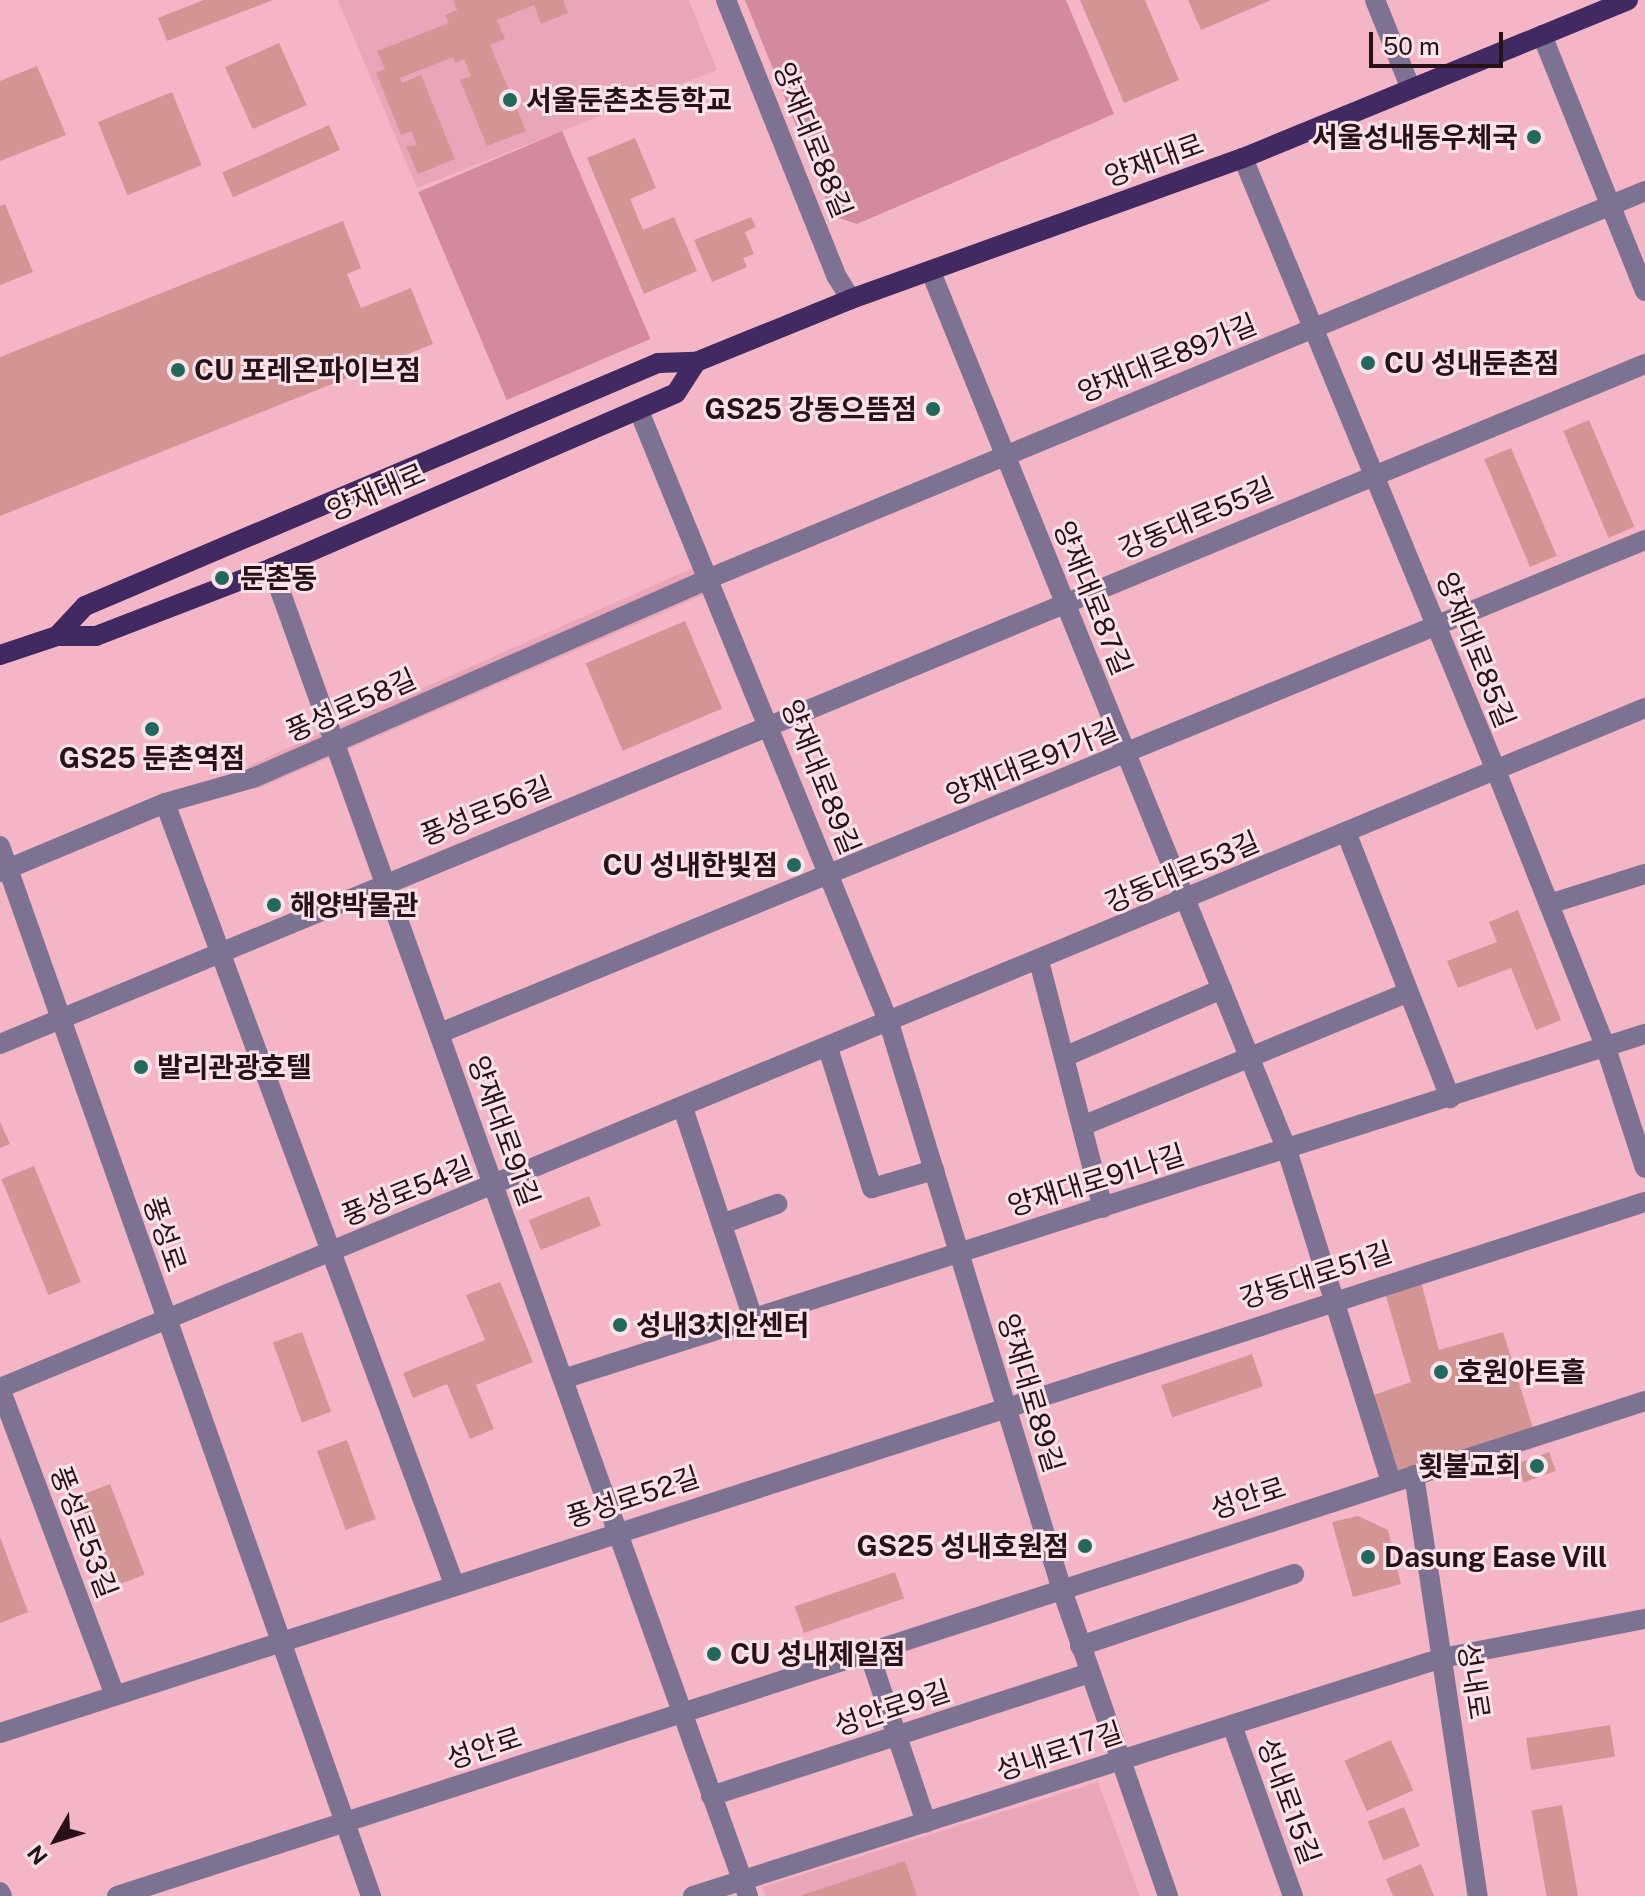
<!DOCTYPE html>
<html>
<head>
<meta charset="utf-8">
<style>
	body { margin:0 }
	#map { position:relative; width:1645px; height:1896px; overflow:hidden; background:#f4b5c7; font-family:"Public Sans","Noto Sans KR",sans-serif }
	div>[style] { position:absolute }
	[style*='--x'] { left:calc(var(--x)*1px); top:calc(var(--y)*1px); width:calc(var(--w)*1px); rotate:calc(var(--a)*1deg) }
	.built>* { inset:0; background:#eaa6b9 }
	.green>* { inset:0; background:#d38a9f; transform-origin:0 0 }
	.building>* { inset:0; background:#d39594; transform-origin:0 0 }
	.minor>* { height:20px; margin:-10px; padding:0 10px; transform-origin:10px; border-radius:10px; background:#7d7292 }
	.major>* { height:20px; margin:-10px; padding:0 10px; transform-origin:10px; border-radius:10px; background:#412a61 }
	.dots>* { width:22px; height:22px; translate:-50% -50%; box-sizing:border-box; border:4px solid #fce2e9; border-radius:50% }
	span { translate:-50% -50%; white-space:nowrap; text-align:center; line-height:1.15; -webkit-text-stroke:6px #fce2e9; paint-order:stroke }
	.poi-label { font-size:28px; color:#271118; font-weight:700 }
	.left { translate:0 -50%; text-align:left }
	.right { translate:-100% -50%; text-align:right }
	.street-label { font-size:28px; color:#271118 }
	.north { position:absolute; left:16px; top:1800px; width:80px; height:80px; -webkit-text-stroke:6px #fce2e9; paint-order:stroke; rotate:231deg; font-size:22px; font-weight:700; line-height:32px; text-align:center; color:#271118 }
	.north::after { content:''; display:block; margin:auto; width:28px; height:36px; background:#271118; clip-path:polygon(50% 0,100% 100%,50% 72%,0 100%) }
	.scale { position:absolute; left:1369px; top:32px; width:134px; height:36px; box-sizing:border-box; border:4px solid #271118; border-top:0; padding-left:10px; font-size:24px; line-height:28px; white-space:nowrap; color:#271118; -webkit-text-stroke:6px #fce2e9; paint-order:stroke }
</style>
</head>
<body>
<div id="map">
	<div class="built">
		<i style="clip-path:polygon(338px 0,689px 0,717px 70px,417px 188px)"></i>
		<i style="clip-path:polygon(704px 563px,715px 590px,257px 789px,248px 766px)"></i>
		<i style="clip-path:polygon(1098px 1782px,1140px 1896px,766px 1896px,762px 1887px)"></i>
	</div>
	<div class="green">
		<i style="clip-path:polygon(745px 0,1066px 0,1114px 114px,857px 224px,833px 216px)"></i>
		<i style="left:562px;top:131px;width:226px;height:156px;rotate:67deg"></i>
	</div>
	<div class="building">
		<i style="clip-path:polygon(204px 0,273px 0,167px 41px,158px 18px)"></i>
		<i style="clip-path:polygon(453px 0,563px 0,568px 13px,541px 24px,534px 5px,497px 20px,505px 39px,490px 45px,526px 131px,487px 146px,460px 80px,471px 76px,464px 59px,455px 63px,453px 57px,400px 78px,402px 83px,421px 75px,455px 159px,418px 174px,406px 146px,417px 145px,411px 131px,401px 135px,376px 73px,385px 69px,377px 51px,449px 23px,445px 15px,457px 10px)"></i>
		<i style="clip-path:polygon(1080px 0,1145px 0,1179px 80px,1124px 103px)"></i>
		<i style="clip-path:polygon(1188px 0,1271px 0,1201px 30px)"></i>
		<i style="left:279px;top:43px;width:68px;height:59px;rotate:66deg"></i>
		<i style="clip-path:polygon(37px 66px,66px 135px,0 161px,0 81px)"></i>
		<i style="left:172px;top:92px;width:79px;height:80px;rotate:68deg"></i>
		<i style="left:329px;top:125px;width:27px;height:117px;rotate:66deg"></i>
		<i style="clip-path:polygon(635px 138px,656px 188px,630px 199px,643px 230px,674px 217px,697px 271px,644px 294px,587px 158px)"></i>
		<i style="clip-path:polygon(5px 204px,33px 272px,0 285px,0 206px)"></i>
		<i style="clip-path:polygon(751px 217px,756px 227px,745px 232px,754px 254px,743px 258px,747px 267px,712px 282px,694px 240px)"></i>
		<i style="clip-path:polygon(343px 221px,361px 268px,347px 274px,361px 308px,411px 288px,433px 344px,0 516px,0 357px)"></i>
		<i style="left:1589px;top:420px;width:116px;height:28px;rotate:67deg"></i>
		<i style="left:1511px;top:448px;width:117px;height:29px;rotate:67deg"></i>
		<i style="left:685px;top:621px;width:95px;height:108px;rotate:67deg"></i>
		<i style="clip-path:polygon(1518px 910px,1561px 1020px,1536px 1030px,1511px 968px,1458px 988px,1447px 961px,1497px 942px,1489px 922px)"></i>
		<i style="clip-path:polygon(0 1122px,10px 1144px,0 1148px)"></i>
		<i style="left:34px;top:1166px;width:125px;height:35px;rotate:68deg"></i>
		<i style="left:589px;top:1196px;width:32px;height:65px;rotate:68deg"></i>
		<i style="clip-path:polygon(1420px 1278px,1439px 1350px,1503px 1332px,1533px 1428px,1398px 1472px,1371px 1396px,1411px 1382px,1384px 1289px)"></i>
		<i style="clip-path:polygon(500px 1282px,533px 1362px,476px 1385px,494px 1429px,470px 1439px,447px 1384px,413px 1398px,403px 1373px,485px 1340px,466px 1295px)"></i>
		<i style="left:302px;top:1332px;width:85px;height:31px;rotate:70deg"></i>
		<i style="left:1252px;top:1354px;width:34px;height:96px;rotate:71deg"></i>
		<i style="left:347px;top:1440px;width:84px;height:32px;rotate:70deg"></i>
		<i style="left:1549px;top:1452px;width:20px;height:34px;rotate:70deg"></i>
		<i style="left:110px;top:1484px;width:97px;height:34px;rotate:69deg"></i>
		<i style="clip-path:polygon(1358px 1516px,1388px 1530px,1401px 1584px,1353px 1597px,1332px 1522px)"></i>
		<i style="clip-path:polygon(0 1537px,28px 1612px,0 1623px)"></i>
		<i style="left:895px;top:1572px;width:28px;height:106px;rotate:71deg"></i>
		<i style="left:1610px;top:1725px;width:32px;height:85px;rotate:81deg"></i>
		<i style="left:1391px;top:1740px;width:55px;height:51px;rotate:66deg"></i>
		<i style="left:1562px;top:1805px;width:92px;height:31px;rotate:80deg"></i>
		<i style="left:1404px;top:1807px;width:42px;height:39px;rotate:68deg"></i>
		<i style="clip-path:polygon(905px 1861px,917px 1896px,802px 1896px,802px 1895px)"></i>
		<i style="clip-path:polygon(1421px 1864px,1434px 1896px,1393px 1896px,1386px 1879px)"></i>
	</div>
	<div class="minor">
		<i style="--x:726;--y:0;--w:298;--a:68.2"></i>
		<i style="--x:837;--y:277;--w:26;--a:58"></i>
		<i style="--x:1375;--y:0;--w:96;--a:68"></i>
		<i style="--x:1542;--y:35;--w:276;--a:68.1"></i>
		<i style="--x:1243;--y:158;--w:660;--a:67.55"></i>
		<i style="--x:1495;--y:768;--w:301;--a:68.4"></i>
		<i style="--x:1606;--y:1048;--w:126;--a:72"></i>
		<i style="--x:931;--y:272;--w:947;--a:67.93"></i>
		<i style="--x:1287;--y:1150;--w:348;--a:72.6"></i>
		<i style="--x:639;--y:411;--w:661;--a:67.78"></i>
		<i style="--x:889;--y:1023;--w:590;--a:73.04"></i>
		<i style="--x:1061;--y:1587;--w:327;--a:70.9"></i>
		<i style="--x:272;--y:568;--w:1411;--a:70.28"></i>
		<i style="--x:165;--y:803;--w:833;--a:69.69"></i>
		<i style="--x:1346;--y:832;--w:286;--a:68.6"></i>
		<i style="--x:0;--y:846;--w:1114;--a:70.54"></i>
		<i style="--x:0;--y:872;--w:179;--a:-22.7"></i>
		<i style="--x:165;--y:803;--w:91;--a:-15.9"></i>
		<i style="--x:253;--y:778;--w:499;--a:-23.6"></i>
		<i style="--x:710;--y:578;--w:1012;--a:-22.48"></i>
		<i style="--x:1549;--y:904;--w:101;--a:-17.4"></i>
		<i style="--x:1039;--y:961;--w:255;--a:75.5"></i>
		<i style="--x:440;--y:1033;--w:1302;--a:-22.25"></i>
		<i style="--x:0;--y:1044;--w:1780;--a:-22.46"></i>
		<i style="--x:828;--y:1048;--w:147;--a:72.6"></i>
		<i style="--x:872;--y:1188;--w:65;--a:-16.2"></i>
		<i style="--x:1064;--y:1057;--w:172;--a:-23.3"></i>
		<i style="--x:683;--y:1108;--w:221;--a:71.6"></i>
		<i style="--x:1082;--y:1126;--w:352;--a:-22.3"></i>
		<i style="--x:722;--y:1224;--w:59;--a:-20"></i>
		<i style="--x:563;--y:1379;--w:1136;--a:-17.69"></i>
		<i style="--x:0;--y:1388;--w:1780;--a:-22.46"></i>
		<i style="--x:0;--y:1388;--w:328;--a:69.5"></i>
		<i style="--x:1414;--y:1475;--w:426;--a:81.4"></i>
		<i style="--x:1080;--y:1646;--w:226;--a:-18.6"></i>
		<i style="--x:868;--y:1650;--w:182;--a:71.4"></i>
		<i style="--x:1232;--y:1725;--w:182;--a:70.4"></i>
		<i style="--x:0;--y:1733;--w:1729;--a:-17.89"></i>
		<i style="--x:711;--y:1796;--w:398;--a:-18"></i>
		<i style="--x:0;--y:1892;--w:4;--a:63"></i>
		<i style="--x:117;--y:1896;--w:1606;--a:-17.95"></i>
		<i style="--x:693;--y:1896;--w:786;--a:-17.63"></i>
		<i style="--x:1442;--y:1658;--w:207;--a:-10.9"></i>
	</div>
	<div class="major">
		<i style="--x:57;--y:636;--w:41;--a:-47"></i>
		<i style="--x:85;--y:606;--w:622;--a:-22.98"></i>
		<i style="--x:658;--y:363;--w:38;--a:-2"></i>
		<i style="--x:696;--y:362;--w:167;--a:-22.1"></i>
		<i style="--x:851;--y:299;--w:417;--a:-19.8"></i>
		<i style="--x:1243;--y:158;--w:416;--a:-22.3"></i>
		<i style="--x:0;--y:655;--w:60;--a:-18.4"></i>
		<i style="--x:57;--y:636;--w:39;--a:0"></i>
		<i style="--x:96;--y:636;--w:189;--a:-21.1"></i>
		<i style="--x:272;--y:568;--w:440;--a:-23.4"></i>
		<i style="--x:676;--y:393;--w:37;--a:-57"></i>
	</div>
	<div class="dots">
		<i style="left:510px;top:100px;background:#21685d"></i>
		<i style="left:1534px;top:137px;background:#21685d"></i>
		<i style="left:1368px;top:363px;background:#21685d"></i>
		<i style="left:178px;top:370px;background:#21685d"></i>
		<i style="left:933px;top:409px;background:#21685d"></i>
		<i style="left:222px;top:578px;background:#21685d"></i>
		<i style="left:152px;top:729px;background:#21685d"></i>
		<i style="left:794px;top:865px;background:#21685d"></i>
		<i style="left:274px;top:905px;background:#21685d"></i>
		<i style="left:141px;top:1067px;background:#21685d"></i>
		<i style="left:620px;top:1325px;background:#21685d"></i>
		<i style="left:1441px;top:1372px;background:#21685d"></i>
		<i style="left:1537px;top:1466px;background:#21685d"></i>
		<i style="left:1085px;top:1546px;background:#21685d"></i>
		<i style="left:1368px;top:1557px;background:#21685d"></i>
		<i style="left:714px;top:1654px;background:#21685d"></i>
	</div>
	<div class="poi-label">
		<span class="left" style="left:526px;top:100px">서울둔촌초등학교</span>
		<span class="right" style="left:1518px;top:137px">서울성내동우체국</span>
		<span class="left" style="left:1384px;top:363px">CU 성내둔촌점</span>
		<span class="left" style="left:194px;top:370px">CU 포레온파이브점</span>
		<span class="right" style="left:917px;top:409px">GS25 강동으뜸점</span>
		<span class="left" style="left:240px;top:578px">둔촌동</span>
		<span style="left:152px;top:758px">GS25 둔촌역점</span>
		<span class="right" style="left:778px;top:865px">CU 성내한빛점</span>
		<span class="left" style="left:290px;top:905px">해양박물관</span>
		<span class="left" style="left:157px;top:1067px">발리관광호텔</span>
		<span class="left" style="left:636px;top:1325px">성내3치안센터</span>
		<span class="left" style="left:1457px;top:1372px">호원아트홀</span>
		<span class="right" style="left:1521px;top:1466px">횟불교회</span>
		<span class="right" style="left:1069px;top:1546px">GS25 성내호원점</span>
		<span class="left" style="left:1384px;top:1557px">Dasung Ease Vill</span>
		<span class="left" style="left:730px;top:1654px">CU 성내제일점</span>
	</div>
	<div class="street-label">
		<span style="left:813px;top:140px;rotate:68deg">양재대로88길</span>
		<span style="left:1154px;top:160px;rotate:-20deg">양재대로</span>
		<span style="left:1167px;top:358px;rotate:-22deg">양재대로89가길</span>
		<span style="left:376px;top:492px;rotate:-23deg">양재대로</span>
		<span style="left:1196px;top:518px;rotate:-23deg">강동대로55길</span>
		<span style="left:1093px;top:598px;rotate:68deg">양재대로87길</span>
		<span style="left:1476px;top:650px;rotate:68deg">양재대로85길</span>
		<span style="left:351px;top:705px;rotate:-24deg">풍성로58길</span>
		<span style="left:1032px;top:762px;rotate:-22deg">양재대로91가길</span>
		<span style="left:821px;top:777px;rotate:68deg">양재대로89길</span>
		<span style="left:486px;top:811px;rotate:-22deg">풍성로56길</span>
		<span style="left:1182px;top:872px;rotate:-23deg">강동대로53길</span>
		<span style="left:504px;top:1131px;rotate:70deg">양재대로91길</span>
		<span style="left:1096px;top:1180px;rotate:-17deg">양재대로91나길</span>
		<span style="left:407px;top:1191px;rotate:-22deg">풍성로54길</span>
		<span style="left:165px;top:1234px;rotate:71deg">풍성로</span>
		<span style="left:1316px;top:1275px;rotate:-18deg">강동대로51길</span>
		<span style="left:1031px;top:1393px;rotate:73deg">양재대로89길</span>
		<span style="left:633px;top:1497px;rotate:-18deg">풍성로52길</span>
		<span style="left:1248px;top:1498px;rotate:-18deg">성안로</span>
		<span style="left:84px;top:1532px;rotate:69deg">풍성로53길</span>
		<span style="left:1474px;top:1681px;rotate:81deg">성내로</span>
		<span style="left:892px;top:1708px;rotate:-18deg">성안로9길</span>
		<span style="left:484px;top:1748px;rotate:-18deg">성안로</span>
		<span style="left:1059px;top:1751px;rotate:-18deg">성내로17길</span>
		<span style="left:1289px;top:1801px;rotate:70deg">성내로15길</span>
	</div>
	<div class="north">N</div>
	<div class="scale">50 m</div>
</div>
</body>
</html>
